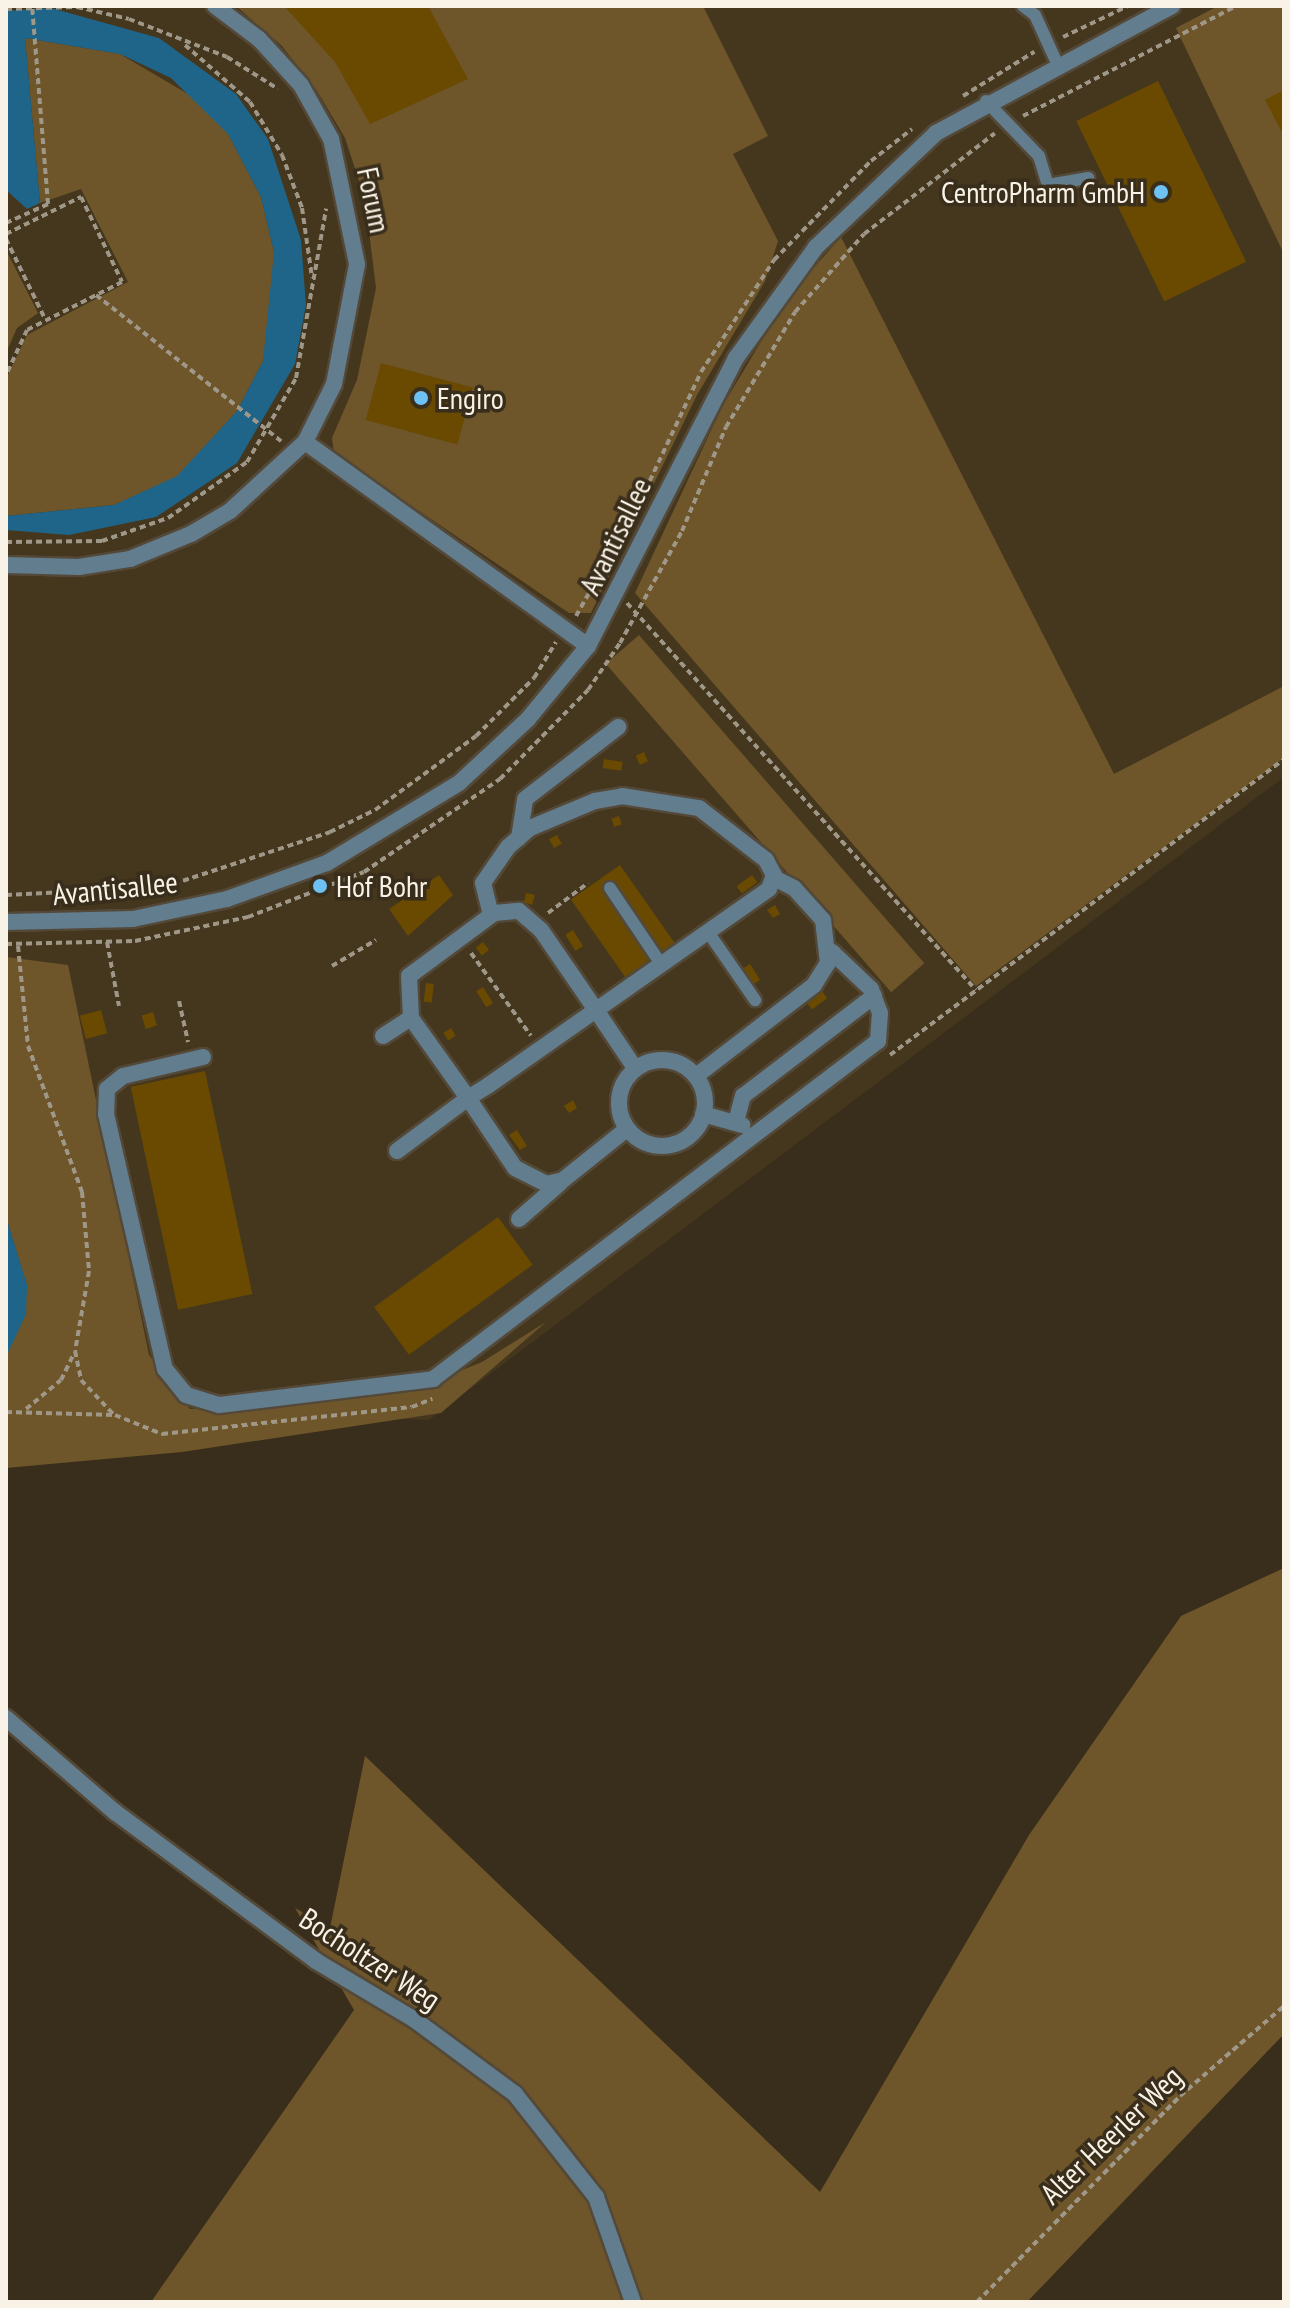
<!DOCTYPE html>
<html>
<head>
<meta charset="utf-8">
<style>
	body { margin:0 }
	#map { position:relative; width:1290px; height:2308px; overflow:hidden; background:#392e1c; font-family:"PT Sans Narrow",sans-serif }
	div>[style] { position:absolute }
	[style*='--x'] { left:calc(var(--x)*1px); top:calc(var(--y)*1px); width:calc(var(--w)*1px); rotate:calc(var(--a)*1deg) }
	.built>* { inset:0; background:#45371e }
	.green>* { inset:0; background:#6e562a; transform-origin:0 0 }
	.water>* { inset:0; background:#1e6589 }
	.building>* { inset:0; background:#694a00; transform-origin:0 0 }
	.path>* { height:4px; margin-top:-2px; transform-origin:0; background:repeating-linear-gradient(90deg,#9f9788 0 6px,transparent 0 10px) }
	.roads { filter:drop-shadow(2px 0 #544938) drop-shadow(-2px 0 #544938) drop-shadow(0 2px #544938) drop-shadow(0 -2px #544938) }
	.service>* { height:12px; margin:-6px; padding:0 6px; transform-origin:6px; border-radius:6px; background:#627d8e }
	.minor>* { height:16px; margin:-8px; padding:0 8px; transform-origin:8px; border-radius:8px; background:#627d8e }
	.minor>.ring { margin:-8px; padding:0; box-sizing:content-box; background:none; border:16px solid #627d8e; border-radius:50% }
	.tertiary>* { height:16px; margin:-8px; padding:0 8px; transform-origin:8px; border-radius:8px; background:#627d8e }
	.dots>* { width:22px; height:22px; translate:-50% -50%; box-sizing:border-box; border:4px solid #392e1c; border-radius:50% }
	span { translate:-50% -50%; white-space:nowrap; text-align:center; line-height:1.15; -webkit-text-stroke:7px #392e1c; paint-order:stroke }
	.poi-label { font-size:30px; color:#f9f2e6 }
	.right { translate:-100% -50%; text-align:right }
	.left { translate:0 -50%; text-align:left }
	.street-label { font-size:30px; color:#f9f2e6 }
	.frame { position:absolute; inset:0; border:8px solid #f9f2e6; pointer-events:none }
</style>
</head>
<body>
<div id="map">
	<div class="built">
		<i style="clip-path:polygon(6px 6px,1284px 6px,1284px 777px,429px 1420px,6px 1401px)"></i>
	</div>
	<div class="green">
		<i style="clip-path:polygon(236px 6px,703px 6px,768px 136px,733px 154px,778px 241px,765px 281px,697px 395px,591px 613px,569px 613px,334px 453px,332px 438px,357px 380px,376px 288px,365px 199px,345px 138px,317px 91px,282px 46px)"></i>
		<i style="clip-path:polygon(1218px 6px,1284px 6px,1284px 254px,1176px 28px)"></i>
		<i style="clip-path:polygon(25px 38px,120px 54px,198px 100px,228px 134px,261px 197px,274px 252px,273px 313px,263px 361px,237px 411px,177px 477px,114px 505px,6px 516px,6px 379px,27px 335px,128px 282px,81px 189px,40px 203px)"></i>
		<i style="clip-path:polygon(841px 237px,1114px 774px,1284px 686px,1284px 758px,976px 986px,635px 593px,722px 407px,787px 298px)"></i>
		<i style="clip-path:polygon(6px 250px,38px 313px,17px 328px,6px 353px)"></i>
		<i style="left:639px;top:635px;width:435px;height:44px;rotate:49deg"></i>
		<i style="clip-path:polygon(6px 957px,68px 965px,149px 1355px,190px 1409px,415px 1389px,482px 1362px,546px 1322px,441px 1413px,182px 1452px,6px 1468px,6px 1357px,27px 1286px,6px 1217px)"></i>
		<i style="clip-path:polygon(1284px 1568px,1284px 2034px,1027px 2302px,151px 2302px,354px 2010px,295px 1908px,330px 1928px,365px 1756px,820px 2192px,1029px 1835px,1181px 1616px)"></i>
	</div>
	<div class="water">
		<i style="clip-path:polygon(51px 8px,159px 38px,236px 94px,268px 139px,301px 240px,306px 305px,295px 364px,237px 463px,156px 517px,69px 535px,6px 530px,6px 516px,114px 505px,177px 476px,237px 411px,263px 361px,274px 252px,261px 197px,228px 134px,171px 78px,120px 54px,25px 38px,40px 203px,27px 209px,6px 190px,6px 11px)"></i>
		<i style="clip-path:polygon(6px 1217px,27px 1285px,26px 1314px,6px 1357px)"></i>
	</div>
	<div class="building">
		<i style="clip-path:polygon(284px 6px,428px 6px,468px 79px,370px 124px,335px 62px)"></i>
		<i style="left:1158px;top:81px;width:201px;height:91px;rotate:64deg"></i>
		<i style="clip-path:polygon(1284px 90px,1284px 136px,1265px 100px)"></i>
		<i style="left:381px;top:363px;width:95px;height:59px;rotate:15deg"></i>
		<i style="left:644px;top:752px;width:10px;height:9px;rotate:66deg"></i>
		<i style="left:604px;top:759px;width:19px;height:9px;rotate:9deg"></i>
		<i style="left:619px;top:816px;width:9px;height:8px;rotate:72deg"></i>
		<i style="left:557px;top:835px;width:10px;height:9px;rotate:61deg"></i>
		<i style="left:620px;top:865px;width:95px;height:60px;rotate:55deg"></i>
		<i style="clip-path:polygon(439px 875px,453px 895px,408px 936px,389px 909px)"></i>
		<i style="left:752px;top:875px;width:9px;height:19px;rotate:54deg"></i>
		<i style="clip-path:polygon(526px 893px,535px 895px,532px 905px,524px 902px)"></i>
		<i style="clip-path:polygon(775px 905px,780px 914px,773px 918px,767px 910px)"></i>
		<i style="left:573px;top:930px;width:19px;height:9px;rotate:58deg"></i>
		<i style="left:483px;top:942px;width:10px;height:9px;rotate:53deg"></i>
		<i style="left:750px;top:964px;width:19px;height:9px;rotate:58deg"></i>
		<i style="left:426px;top:983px;width:8px;height:19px;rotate:7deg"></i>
		<i style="left:483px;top:987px;width:19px;height:8px;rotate:58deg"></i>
		<i style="left:822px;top:991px;width:9px;height:19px;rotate:54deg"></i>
		<i style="left:101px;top:1010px;width:24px;height:22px;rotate:75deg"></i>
		<i style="left:153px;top:1012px;width:14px;height:12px;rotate:73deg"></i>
		<i style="left:451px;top:1028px;width:9px;height:9px;rotate:58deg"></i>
		<i style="left:205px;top:1071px;width:228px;height:76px;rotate:78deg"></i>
		<i style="clip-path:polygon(573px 1100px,577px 1108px,569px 1113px,564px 1106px)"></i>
		<i style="clip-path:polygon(517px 1130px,527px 1146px,520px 1150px,509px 1135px)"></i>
		<i style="left:498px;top:1217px;width:59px;height:153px;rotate:54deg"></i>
	</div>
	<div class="path">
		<i style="--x:6;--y:9;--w:71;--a:-1.6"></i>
		<i style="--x:77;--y:7;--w:53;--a:13"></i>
		<i style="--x:129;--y:19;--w:105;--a:21.2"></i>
		<i style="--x:227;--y:57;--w:60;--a:32.1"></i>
		<i style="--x:1063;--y:37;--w:72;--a:-25.5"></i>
		<i style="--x:185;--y:45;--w:86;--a:41.2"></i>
		<i style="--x:250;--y:102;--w:62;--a:58.9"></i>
		<i style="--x:282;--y:155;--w:57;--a:69.3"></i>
		<i style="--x:302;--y:208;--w:70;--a:81.8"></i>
		<i style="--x:963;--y:96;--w:84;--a:-31.8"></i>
		<i style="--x:1023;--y:116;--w:240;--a:-27.3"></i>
		<i style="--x:6;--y:223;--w:46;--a:-24.3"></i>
		<i style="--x:48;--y:204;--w:199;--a:-94.6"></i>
		<i style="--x:6;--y:234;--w:84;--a:-26.3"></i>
		<i style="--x:81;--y:197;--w:94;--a:64.2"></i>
		<i style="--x:122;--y:282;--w:106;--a:153.2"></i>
		<i style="--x:27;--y:330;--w:50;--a:115"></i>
		<i style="--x:6;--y:239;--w:89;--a:64"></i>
		<i style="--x:96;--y:295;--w:236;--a:38.3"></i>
		<i style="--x:637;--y:508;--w:150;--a:-64.8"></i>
		<i style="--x:701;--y:372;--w:134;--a:-56.9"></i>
		<i style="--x:774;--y:260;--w:139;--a:-45.6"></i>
		<i style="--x:871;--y:161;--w:52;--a:-38"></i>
		<i style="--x:6;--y:542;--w:96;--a:-0.6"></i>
		<i style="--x:102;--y:541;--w:70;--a:-19.2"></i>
		<i style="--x:168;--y:518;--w:97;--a:-35.3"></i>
		<i style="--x:247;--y:462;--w:97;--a:-59.7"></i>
		<i style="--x:296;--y:378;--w:172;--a:-79.9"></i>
		<i style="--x:627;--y:603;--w:521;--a:47.96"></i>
		<i style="--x:576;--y:616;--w:103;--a:-60.5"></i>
		<i style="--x:6;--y:895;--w:158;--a:-2.9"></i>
		<i style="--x:164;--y:887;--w:175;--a:-18.3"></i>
		<i style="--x:330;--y:832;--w:50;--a:-26.1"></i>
		<i style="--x:375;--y:810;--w:125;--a:-36.2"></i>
		<i style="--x:476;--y:736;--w:82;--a:-45"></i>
		<i style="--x:534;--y:678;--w:42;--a:-58.6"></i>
		<i style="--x:548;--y:913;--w:50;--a:-36.9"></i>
		<i style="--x:107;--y:942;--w:65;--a:79.4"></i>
		<i style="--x:6;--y:944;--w:129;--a:-1.3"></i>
		<i style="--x:135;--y:941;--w:116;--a:-12"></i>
		<i style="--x:248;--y:917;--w:124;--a:-21.2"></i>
		<i style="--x:364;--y:872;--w:165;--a:-34.4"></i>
		<i style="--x:500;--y:779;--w:125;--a:-45.3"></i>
		<i style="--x:588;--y:690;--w:57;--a:-55.8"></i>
		<i style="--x:620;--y:643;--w:128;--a:-61"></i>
		<i style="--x:682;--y:531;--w:113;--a:-67.1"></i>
		<i style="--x:726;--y:427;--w:134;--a:-59"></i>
		<i style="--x:795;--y:312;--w:104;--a:-48.5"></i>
		<i style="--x:864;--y:234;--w:165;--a:-37.6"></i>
		<i style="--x:18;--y:946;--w:100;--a:84.3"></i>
		<i style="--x:28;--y:1046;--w:156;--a:69.7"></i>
		<i style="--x:82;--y:1192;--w:79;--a:84.9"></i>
		<i style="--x:89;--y:1271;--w:81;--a:99.9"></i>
		<i style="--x:75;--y:1351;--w:30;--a:78"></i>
		<i style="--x:81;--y:1380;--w:47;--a:46.7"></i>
		<i style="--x:471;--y:953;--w:102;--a:54.1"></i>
		<i style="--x:332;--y:966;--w:51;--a:-30.6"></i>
		<i style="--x:179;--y:1001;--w:42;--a:77.6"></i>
		<i style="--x:890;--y:1055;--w:493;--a:-36.9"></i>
		<i style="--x:26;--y:1409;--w:45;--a:-39.6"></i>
		<i style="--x:61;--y:1380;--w:30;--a:-64"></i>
		<i style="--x:6;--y:1412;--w:109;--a:1.6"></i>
		<i style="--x:115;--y:1415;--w:51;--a:22"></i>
		<i style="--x:162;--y:1434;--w:251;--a:-6.2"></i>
		<i style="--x:412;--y:1407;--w:22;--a:-22"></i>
		<i style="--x:977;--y:2302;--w:289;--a:-45.4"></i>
		<i style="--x:1180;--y:2096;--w:138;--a:-40.9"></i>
	</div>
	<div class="roads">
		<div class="service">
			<i style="--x:1023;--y:6;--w:15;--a:37"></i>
			<i style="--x:1035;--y:15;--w:53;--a:65.4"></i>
			<i style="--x:986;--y:101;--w:76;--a:46.1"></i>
			<i style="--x:1039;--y:156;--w:30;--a:73"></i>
			<i style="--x:1048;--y:185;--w:41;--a:-9.9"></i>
			<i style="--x:610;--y:888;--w:92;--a:56.1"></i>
			<i style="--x:708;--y:932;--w:83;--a:55.3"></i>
		</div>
		<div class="minor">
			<i style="--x:305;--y:442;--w:349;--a:35.8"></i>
			<i style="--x:6;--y:565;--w:73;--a:1.6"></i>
			<i style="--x:79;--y:567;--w:52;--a:-8.9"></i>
			<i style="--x:130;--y:559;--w:66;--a:-22.3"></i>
			<i style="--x:191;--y:534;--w:45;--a:-30.5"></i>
			<i style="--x:230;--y:511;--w:102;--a:-42.6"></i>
			<i style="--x:305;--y:442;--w:65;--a:-63.4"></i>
			<i style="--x:334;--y:384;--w:122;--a:-79.1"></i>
			<i style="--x:357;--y:264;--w:128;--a:-101.7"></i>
			<i style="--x:331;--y:139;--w:62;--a:-119.1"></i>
			<i style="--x:301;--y:85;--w:62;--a:-132.4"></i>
			<i style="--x:259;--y:39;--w:55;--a:-143.1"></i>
			<i style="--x:519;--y:838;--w:39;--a:-81"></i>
			<i style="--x:525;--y:799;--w:118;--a:-37.7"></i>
			<i style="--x:491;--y:915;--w:33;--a:-104"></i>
			<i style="--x:483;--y:883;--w:44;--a:-55.2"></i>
			<i style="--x:508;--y:847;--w:29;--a:-41"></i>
			<i style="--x:530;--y:828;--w:70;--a:-22.6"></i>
			<i style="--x:595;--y:801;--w:27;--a:-10"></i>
			<i style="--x:622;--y:796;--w:78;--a:8.9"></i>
			<i style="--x:699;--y:808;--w:85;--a:37.8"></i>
			<i style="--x:766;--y:860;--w:17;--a:62"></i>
			<i style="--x:774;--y:875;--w:15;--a:110"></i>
			<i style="--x:769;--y:889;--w:211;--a:145"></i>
			<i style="--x:596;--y:1010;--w:131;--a:145"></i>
			<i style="--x:489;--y:1085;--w:25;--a:148"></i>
			<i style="--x:468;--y:1098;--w:98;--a:-125.5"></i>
			<i style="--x:411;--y:1018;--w:42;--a:-92.7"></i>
			<i style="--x:409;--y:976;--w:106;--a:-36.5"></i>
			<i style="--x:494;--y:913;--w:25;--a:-5"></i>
			<i style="--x:519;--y:911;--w:29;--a:41"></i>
			<i style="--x:541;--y:930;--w:97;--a:55.5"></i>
			<i style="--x:596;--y:1010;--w:70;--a:56.1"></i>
			<i style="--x:383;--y:1036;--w:33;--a:-33"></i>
			<i style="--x:203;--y:1057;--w:82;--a:166.6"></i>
			<i style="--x:123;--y:1076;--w:21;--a:141"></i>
			<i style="--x:107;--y:1089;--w:25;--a:92"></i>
			<i style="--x:106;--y:1114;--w:262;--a:77"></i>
			<i style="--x:165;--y:1369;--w:33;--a:51"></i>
			<i style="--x:186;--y:1395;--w:34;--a:17"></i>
			<i style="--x:219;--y:1405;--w:216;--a:-6.9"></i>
			<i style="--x:433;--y:1379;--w:559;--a:-37.22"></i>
			<i style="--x:878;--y:1041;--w:28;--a:-86"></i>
			<i style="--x:880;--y:1013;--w:26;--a:-111"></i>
			<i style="--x:871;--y:989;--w:54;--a:-136.5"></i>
			<i class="ring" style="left:619px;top:1060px;width:70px;height:70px"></i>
			<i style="--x:696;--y:1076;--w:149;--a:-37.6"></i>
			<i style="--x:814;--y:985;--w:26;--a:-58"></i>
			<i style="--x:828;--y:963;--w:43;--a:-96.6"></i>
			<i style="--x:823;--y:920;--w:43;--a:-132.2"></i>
			<i style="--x:794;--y:888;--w:22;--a:-153"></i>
			<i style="--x:703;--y:1114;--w:41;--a:15.8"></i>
			<i style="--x:737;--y:1118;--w:23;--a:-75"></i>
			<i style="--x:743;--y:1096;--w:165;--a:-37.4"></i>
			<i style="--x:397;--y:1151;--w:89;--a:-36.7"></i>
			<i style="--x:468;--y:1098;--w:84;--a:56.1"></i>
			<i style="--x:515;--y:1168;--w:35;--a:27"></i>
			<i style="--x:546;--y:1184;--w:17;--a:-13"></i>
			<i style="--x:563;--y:1180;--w:82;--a:-38.6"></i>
			<i style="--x:519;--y:1219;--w:55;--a:-41.3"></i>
			<i style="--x:6;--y:1718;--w:144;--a:40.8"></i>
			<i style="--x:115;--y:1812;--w:250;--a:36.5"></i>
			<i style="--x:316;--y:1961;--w:115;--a:30.8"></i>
			<i style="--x:415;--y:2020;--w:124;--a:36.5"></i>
			<i style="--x:515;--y:2094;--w:131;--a:51.8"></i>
			<i style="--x:596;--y:2197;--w:111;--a:70.6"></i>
		</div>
		<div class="tertiary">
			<i style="--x:6;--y:922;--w:127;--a:-1.4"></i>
			<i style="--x:133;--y:919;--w:96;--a:-12"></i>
			<i style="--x:227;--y:899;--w:106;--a:-19.8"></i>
			<i style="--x:327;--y:863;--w:154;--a:-31.2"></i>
			<i style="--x:459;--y:783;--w:94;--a:-42.8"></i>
			<i style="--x:528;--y:719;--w:94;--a:-50.6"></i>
			<i style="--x:588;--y:646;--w:324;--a:-62.8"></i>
			<i style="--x:736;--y:358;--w:137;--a:-54.2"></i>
			<i style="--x:816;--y:247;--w:166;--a:-43.5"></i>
			<i style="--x:936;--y:133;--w:268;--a:-28.3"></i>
		</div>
	</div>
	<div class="dots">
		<i style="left:1161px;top:192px;background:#6ec2f3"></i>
		<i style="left:421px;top:398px;background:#6ec2f3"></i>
		<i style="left:320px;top:886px;background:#6ec2f3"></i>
	</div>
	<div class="poi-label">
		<span class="right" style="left:1145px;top:192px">CentroPharm GmbH</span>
		<span class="left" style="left:437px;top:398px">Engiro</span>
		<span class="left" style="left:336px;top:886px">Hof Bohr</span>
	</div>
	<div class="street-label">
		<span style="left:374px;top:200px;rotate:78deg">Forum</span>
		<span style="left:615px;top:536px;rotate:-64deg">Avantisallee</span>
		<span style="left:115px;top:888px;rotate:-6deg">Avantisallee</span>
		<span style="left:370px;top:1959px;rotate:33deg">Bocholtzer Weg</span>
		<span style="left:1111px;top:2135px;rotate:-44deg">Alter Heerler Weg</span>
	</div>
	<div class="frame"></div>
</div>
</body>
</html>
